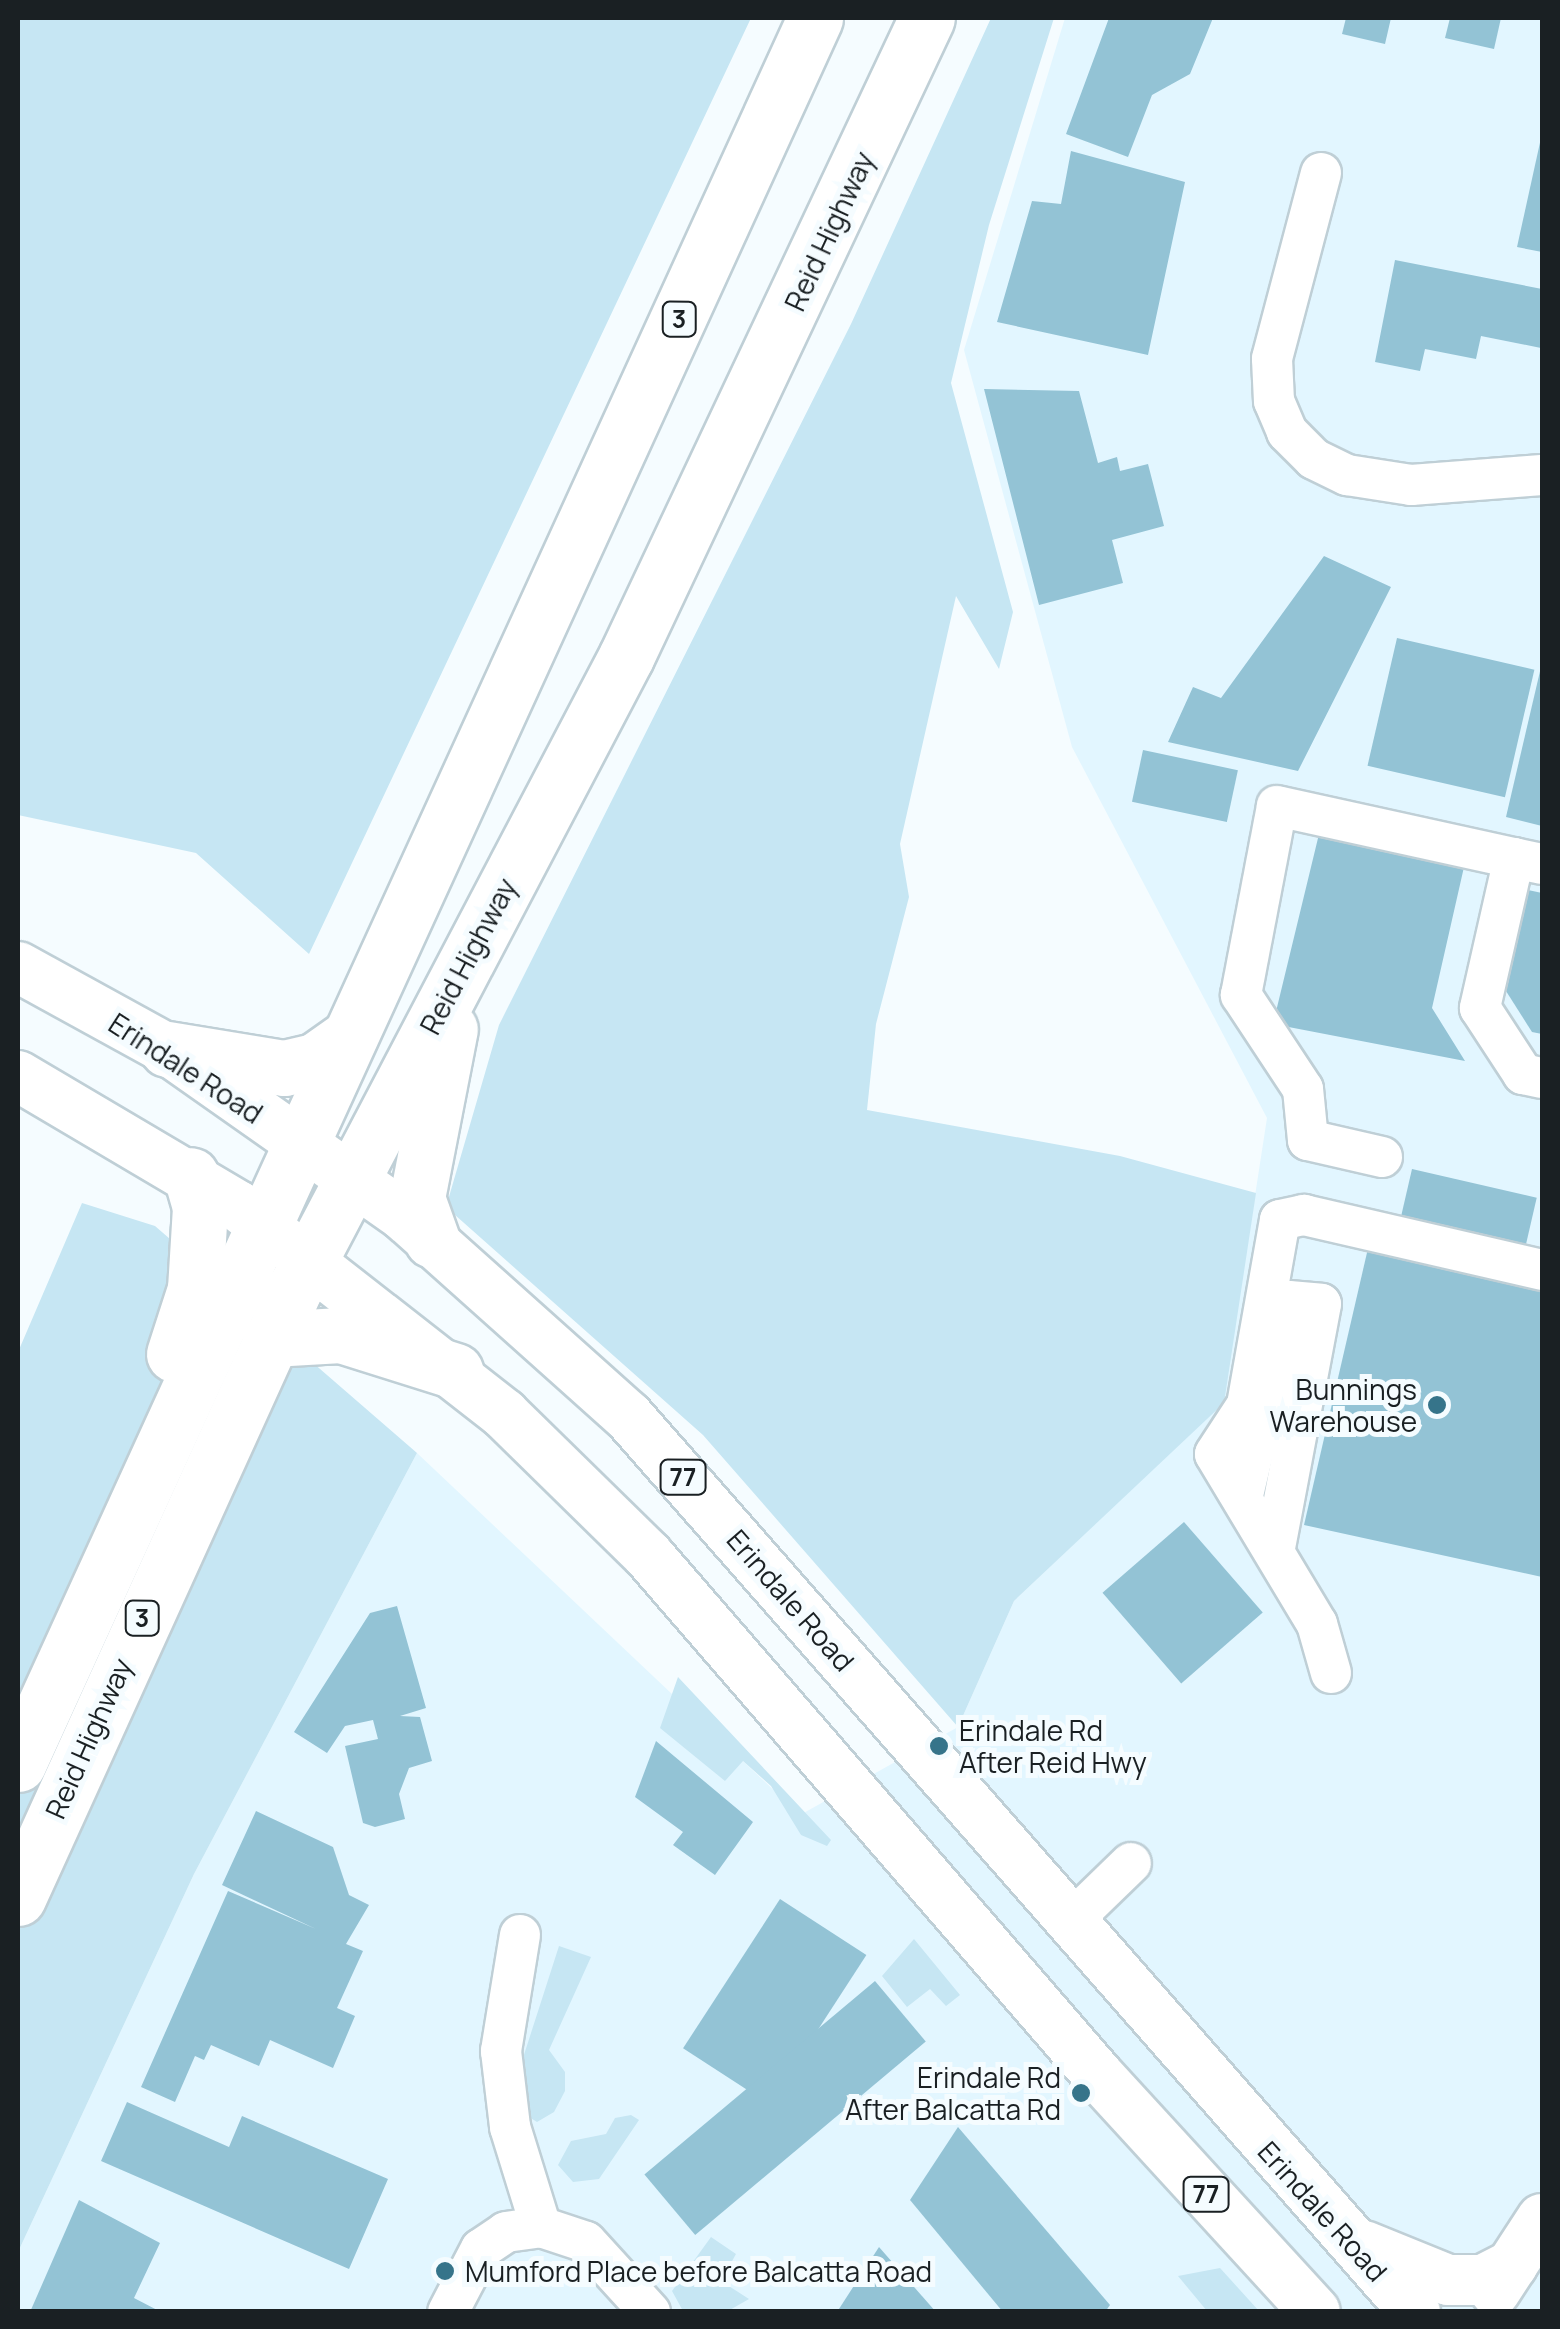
<!DOCTYPE html>
<html>
<head>
<meta charset="utf-8">
<style>
	body { margin:0 }
	#map { position:relative; width:1560px; height:2329px; overflow:hidden; background:#f5fcff; font-family:Manrope,sans-serif }
	div>[style] { position:absolute }
	[style*='--x'] { left:calc(var(--x)*1px); top:calc(var(--y)*1px); width:calc(var(--w)*1px); rotate:calc(var(--a)*1deg) }
	.built>* { inset:0; background:#e2f6ff }
	.green>* { inset:0; background:#c6e6f3 }
	.building>* { inset:0; background:#93c3d5; transform-origin:0 0 }
	.roads { filter:drop-shadow(2px 0 #bfcfd6) drop-shadow(-2px 0 #bfcfd6) drop-shadow(0 2px #bfcfd6) drop-shadow(0 -2px #bfcfd6) }
	.minor>* { height:40px; margin:-20px; padding:0 20px; transform-origin:20px; border-radius:20px; background:#fff }
	.major>* { height:50px; margin:-25px; padding:0 25px; transform-origin:25px; border-radius:25px; background:#fff }
	.highway>* { height:55px; margin:-27.5px; padding:0 27.5px; transform-origin:27.5px; border-radius:27.5px; background:#fff }
	.dots>* { width:28px; height:28px; translate:-50% -50%; box-sizing:border-box; border:5px solid #f5fcff; border-radius:50% }
	span { translate:-50% -50%; white-space:nowrap; text-align:center; line-height:1.15; -webkit-text-stroke:10px #f5fcff; paint-order:stroke }
	.shield-label span { padding:2px 8px; background:#f5fcff; border:2px solid; border-radius:8px; -webkit-text-stroke-width:0 }
	.shield-label { font-size:25px; color:#1a2023; font-weight:700 }
	.street-label { font-size:28px; color:#1a2023 }
	.poi-label { font-size:28px; color:#1a2023 }
	.right { translate:-100% -50%; text-align:right }
	.left { translate:0 -50%; text-align:left }
	.frame { position:absolute; inset:0; border:20px solid #1a2023; pointer-events:none }
</style>
</head>
<body>
<div id="map">
	<div class="built">
		<i style="clip-path:polygon(1065px 18px,1542px 18px,1542px 2311px,18px 2312px,18px 2252px,194px 1874px,417px 1453px,800px 1815px,958px 1727px,1014px 1601px,1223px 1403px,1267px 1118px,1072px 747px,964px 350px)"></i>
	</div>
	<div class="green">
		<i style="clip-path:polygon(18px 18px,751px 18px,309px 954px,196px 853px,18px 815px)"></i>
		<i style="clip-path:polygon(991px 18px,1054px 18px,989px 225px,951px 383px,1013px 612px,999px 669px,956px 596px,900px 844px,909px 897px,876px 1024px,867px 1110px,1120px 1156px,1256px 1193px,1224px 1403px,1014px 1601px,958px 1727px,703px 1435px,446px 1207px,499px 1025px,851px 324px)"></i>
		<i style="clip-path:polygon(82px 1203px,155px 1226px,417px 1453px,194px 1874px,18px 2252px,18px 1352px)"></i>
		<i style="clip-path:polygon(678px 1677px,831px 1840px,827px 1846px,801px 1835px,771px 1786px,743px 1761px,725px 1781px,660px 1728px)"></i>
		<i style="clip-path:polygon(914px 1939px,960px 1995px,946px 2006px,930px 1989px,907px 2007px,882px 1976px)"></i>
		<i style="clip-path:polygon(559px 1946px,591px 1957px,549px 2050px,565px 2072px,565px 2091px,554px 2112px,537px 2122px,526px 2115px,522px 2061px)"></i>
		<i style="clip-path:polygon(631px 2115px,639px 2120px,599px 2179px,573px 2182px,558px 2165px,571px 2141px,606px 2134px,615px 2118px)"></i>
		<i style="clip-path:polygon(711px 2237px,736px 2254px,721px 2281px,749px 2299px,728px 2311px,683px 2311px,672px 2291px)"></i>
		<i style="clip-path:polygon(1220px 2268px,1259px 2311px,1207px 2311px,1178px 2276px)"></i>
	</div>
	<div class="building">
		<i style="clip-path:polygon(1109px 18px,1213px 18px,1190px 74px,1152px 95px,1128px 157px,1066px 134px)"></i>
		<i style="clip-path:polygon(1346px 18px,1391px 18px,1385px 44px,1342px 34px)"></i>
		<i style="clip-path:polygon(1450px 18px,1501px 18px,1494px 49px,1445px 38px)"></i>
		<i style="clip-path:polygon(1541px 138px,1542px 138px,1542px 252px,1517px 247px)"></i>
		<i style="clip-path:polygon(1071px 151px,1185px 182px,1148px 355px,997px 322px,1032px 201px,1061px 204px)"></i>
		<i style="clip-path:polygon(1395px 260px,1542px 289px,1541px 348px,1481px 336px,1476px 359px,1425px 349px,1420px 371px,1375px 362px)"></i>
		<i style="clip-path:polygon(984px 389px,1079px 391px,1098px 463px,1117px 457px,1120px 471px,1148px 464px,1164px 526px,1112px 540px,1123px 583px,1039px 605px)"></i>
		<i style="clip-path:polygon(1324px 556px,1391px 587px,1298px 771px,1168px 742px,1193px 687px,1221px 698px)"></i>
		<i style="left:1397px;top:638px;width:141px;height:131px;rotate:13deg"></i>
		<i style="clip-path:polygon(1541px 667px,1542px 667px,1542px 826px,1506px 817px)"></i>
		<i style="left:1143px;top:750px;width:97px;height:53px;rotate:12deg"></i>
		<i style="clip-path:polygon(1319px 834px,1464px 867px,1432px 1008px,1465px 1061px,1273px 1024px)"></i>
		<i style="clip-path:polygon(1528px 890px,1542px 893px,1542px 1034px,1532px 1032px,1499px 980px)"></i>
		<i style="left:1412px;top:1169px;width:128px;height:52px;rotate:13deg"></i>
		<i style="clip-path:polygon(1369px 1244px,1542px 1285px,1542px 1577px,1304px 1525px)"></i>
		<i style="left:1184px;top:1522px;width:120px;height:108px;rotate:49deg"></i>
		<i style="clip-path:polygon(397px 1606px,426px 1708px,400px 1716px,420px 1717px,432px 1761px,409px 1768px,399px 1794px,405px 1819px,375px 1827px,363px 1823px,345px 1746px,378px 1739px,373px 1720px,345px 1726px,327px 1753px,294px 1732px,370px 1613px)"></i>
		<i style="clip-path:polygon(656px 1741px,753px 1822px,715px 1875px,673px 1845px,683px 1832px,635px 1797px)"></i>
		<i style="clip-path:polygon(256px 1811px,333px 1847px,349px 1895px,369px 1905px,346px 1944px,363px 1951px,337px 2008px,355px 2016px,333px 2068px,270px 2040px,259px 2066px,211px 2045px,204px 2060px,195px 2056px,175px 2102px,141px 2087px,228px 1891px,316px 1929px,222px 1885px)"></i>
		<i style="left:780px;top:1899px;width:103px;height:178px;rotate:33deg"></i>
		<i style="left:875px;top:1981px;width:79px;height:301px;rotate:50deg"></i>
		<i style="clip-path:polygon(127px 2102px,229px 2147px,242px 2116px,388px 2179px,349px 2269px,101px 2161px)"></i>
		<i style="clip-path:polygon(958px 2127px,1110px 2305px,1105px 2312px,1003px 2312px,910px 2200px)"></i>
		<i style="clip-path:polygon(79px 2200px,160px 2243px,134px 2298px,161px 2312px,30px 2312px)"></i>
		<i style="clip-path:polygon(879px 2247px,936px 2312px,837px 2312px)"></i>
	</div>
	<div class="roads">
		<div class="minor">
			<i style="--x:1321;--y:173;--w:192;--a:104.8"></i>
			<i style="--x:1272;--y:359;--w:42;--a:87.3"></i>
			<i style="--x:1274;--y:401;--w:34;--a:67"></i>
			<i style="--x:1287;--y:432;--w:38;--a:45"></i>
			<i style="--x:1314;--y:459;--w:37;--a:26"></i>
			<i style="--x:1347;--y:475;--w:65;--a:8.9"></i>
			<i style="--x:1411;--y:485;--w:131;--a:-4.4"></i>
			<i style="--x:1542;--y:864;--w:29;--a:-168"></i>
			<i style="--x:1514;--y:858;--w:154;--a:102.8"></i>
			<i style="--x:1480;--y:1008;--w:79;--a:56.9"></i>
			<i style="--x:1523;--y:1074;--w:19;--a:12"></i>
			<i style="--x:1382;--y:1157;--w:76;--a:-167.1"></i>
			<i style="--x:1308;--y:1140;--w:51;--a:-95.6"></i>
			<i style="--x:1303;--y:1089;--w:113;--a:-123.4"></i>
			<i style="--x:1241;--y:995;--w:192;--a:-79.2"></i>
			<i style="--x:1277;--y:806;--w:243;--a:12.4"></i>
			<i style="--x:1243;--y:1495;--w:199;--a:-76.7"></i>
			<i style="--x:1289;--y:1301;--w:32;--a:5"></i>
			<i style="--x:1321;--y:1304;--w:248;--a:100.7"></i>
			<i style="--x:1331;--y:1673;--w:51;--a:-105.9"></i>
			<i style="--x:1317;--y:1624;--w:198;--a:-121"></i>
			<i style="--x:1215;--y:1454;--w:59;--a:-56.9"></i>
			<i style="--x:1247;--y:1405;--w:188;--a:-79.9"></i>
			<i style="--x:1280;--y:1220;--w:25;--a:-12"></i>
			<i style="--x:1304;--y:1215;--w:244;--a:13"></i>
			<i style="--x:1069;--y:1923;--w:86;--a:-44.1"></i>
			<i style="--x:520;--y:1935;--w:118;--a:99.3"></i>
			<i style="--x:501;--y:2051;--w:77;--a:83.2"></i>
			<i style="--x:510;--y:2127;--w:105;--a:72.8"></i>
			<i style="--x:448;--y:2312;--w:71;--a:-62.4"></i>
			<i style="--x:481;--y:2249;--w:30;--a:-34"></i>
			<i style="--x:506;--y:2232;--w:35;--a:-8"></i>
			<i style="--x:541;--y:2227;--w:47;--a:18.4"></i>
			<i style="--x:586;--y:2242;--w:95;--a:47.6"></i>
		</div>
		<div class="major">
			<i style="--x:18;--y:967;--w:170;--a:28.8"></i>
			<i style="--x:167;--y:1049;--w:289;--a:35.1"></i>
			<i style="--x:403;--y:1215;--w:302;--a:41.8"></i>
			<i style="--x:628;--y:1416;--w:1193;--a:48.71"></i>
			<i style="--x:18;--y:1076;--w:256;--a:30.6"></i>
			<i style="--x:238;--y:1206;--w:338;--a:38"></i>
			<i style="--x:504;--y:1414;--w:202;--a:44.4"></i>
			<i style="--x:648;--y:1555;--w:688;--a:49.13"></i>
			<i style="--x:1098;--y:2075;--w:321;--a:47.5"></i>
			<i style="--x:1364;--y:2246;--w:91;--a:22"></i>
			<i style="--x:1448;--y:2280;--w:35;--a:0"></i>
			<i style="--x:1483;--y:2280;--w:33;--a:-27"></i>
			<i style="--x:1495;--y:2291;--w:86;--a:-56.9"></i>
		</div>
		<div class="highway">
			<i style="--x:167;--y:1049;--w:119;--a:9.2"></i>
			<i style="--x:284;--y:1068;--w:32;--a:-13"></i>
			<i style="--x:315;--y:1061;--w:43;--a:-35.5"></i>
			<i style="--x:432;--y:1240;--w:45;--a:-109.7"></i>
			<i style="--x:417;--y:1198;--w:172;--a:-79"></i>
			<i style="--x:271;--y:1339;--w:70;--a:-3.3"></i>
			<i style="--x:341;--y:1335;--w:120;--a:17.5"></i>
			<i style="--x:174;--y:1354;--w:68;--a:-72.1"></i>
			<i style="--x:195;--y:1289;--w:82;--a:-86.5"></i>
			<i style="--x:200;--y:1207;--w:33;--a:-106"></i>
			<i style="--x:18;--y:1764;--w:1919;--a:-65.46"></i>
			<i style="--x:18;--y:1898;--w:670;--a:-65.58"></i>
			<i style="--x:295;--y:1288;--w:713;--a:-62.32"></i>
			<i style="--x:626;--y:657;--w:706;--a:-64.78"></i>
		</div>
	</div>
	<div class="dots">
		<i style="left:1437px;top:1405px;background:#36748a"></i>
		<i style="left:939px;top:1746px;background:#36748a"></i>
		<i style="left:1081px;top:2093px;background:#36748a"></i>
		<i style="left:445px;top:2271px;background:#36748a"></i>
	</div>
	<div class="shield-label">
		<span style="left:679px;top:319px">3</span>
		<span style="left:683px;top:1477px">77</span>
		<span style="left:142px;top:1618px">3</span>
		<span style="left:1206px;top:2194px">77</span>
	</div>
	<div class="street-label">
		<span style="left:829px;top:231px;rotate:-65deg">Reid Highway</span>
		<span style="left:468px;top:956px;rotate:-62deg">Reid Highway</span>
		<span style="left:186px;top:1068px;rotate:33deg">Erindale Road</span>
		<span style="left:791px;top:1600px;rotate:49deg">Erindale Road</span>
		<span style="left:88px;top:1738px;rotate:-66deg">Reid Highway</span>
		<span style="left:1323px;top:2211px;rotate:48deg">Erindale Road</span>
	</div>
	<div class="poi-label">
		<span class="right" style="left:1417px;top:1405px">Bunnings<br>Warehouse</span>
		<span class="left" style="left:959px;top:1746px">Erindale Rd<br>After Reid Hwy</span>
		<span class="right" style="left:1061px;top:2093px">Erindale Rd<br>After Balcatta Rd</span>
		<span class="left" style="left:465px;top:2271px">Mumford Place before Balcatta Road</span>
	</div>
	<div class="frame"></div>
</div>
</body>
</html>
